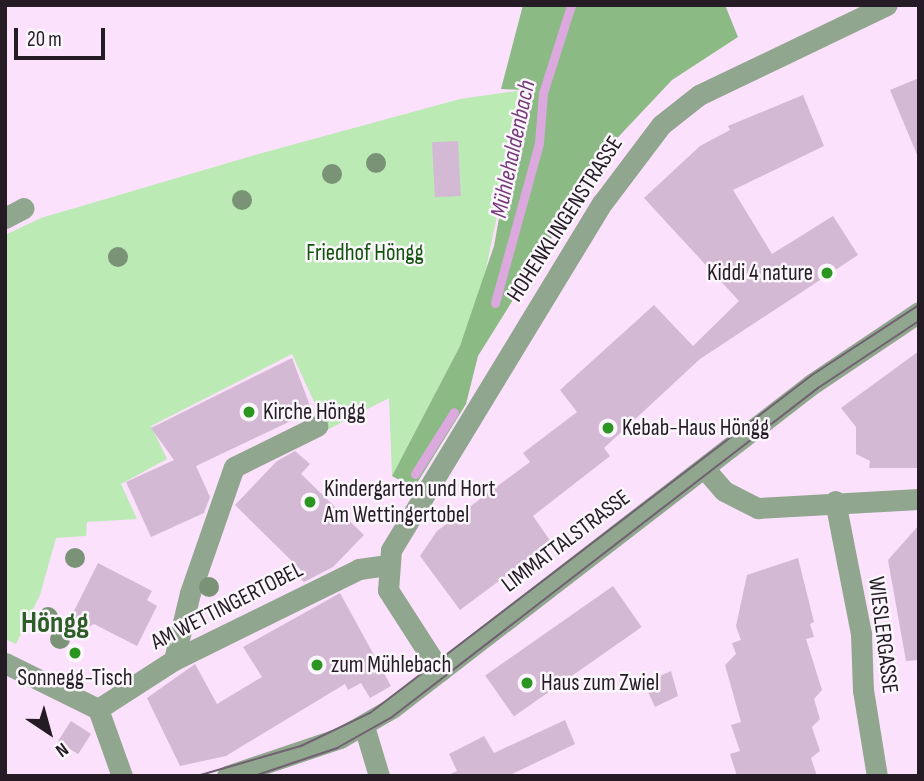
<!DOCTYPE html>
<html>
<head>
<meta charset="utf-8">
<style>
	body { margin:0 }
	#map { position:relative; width:924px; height:781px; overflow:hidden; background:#fce1fc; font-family:"Sofia Sans Condensed",sans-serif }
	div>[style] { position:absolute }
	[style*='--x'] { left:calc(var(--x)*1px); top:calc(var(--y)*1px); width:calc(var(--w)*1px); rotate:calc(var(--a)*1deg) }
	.green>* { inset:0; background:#bbeab5 }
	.forest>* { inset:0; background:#8bba85 }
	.stream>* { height:9px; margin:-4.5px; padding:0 4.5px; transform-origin:4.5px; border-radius:4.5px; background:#dba9dd }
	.building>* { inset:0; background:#d3b9d4; transform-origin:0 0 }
	.minor>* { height:21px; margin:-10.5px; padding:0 10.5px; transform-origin:10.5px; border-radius:10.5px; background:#91a68e }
	.tram>* { height:2px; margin:-1px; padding:0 1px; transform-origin:1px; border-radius:1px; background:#706171 }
	.trees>* { width:20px; height:20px; margin:-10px; border-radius:50%; background:#7a9377 }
	.dots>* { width:19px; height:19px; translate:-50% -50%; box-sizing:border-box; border:4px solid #fbf6fc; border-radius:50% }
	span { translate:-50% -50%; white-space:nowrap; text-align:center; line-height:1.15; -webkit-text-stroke:5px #fbf6fc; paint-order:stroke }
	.street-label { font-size:23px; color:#241b25 }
	.park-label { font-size:23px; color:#10530a }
	.poi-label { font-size:23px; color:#241b25 }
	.right { translate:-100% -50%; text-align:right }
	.left { translate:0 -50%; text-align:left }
	.water-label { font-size:24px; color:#763a7a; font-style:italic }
	.district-label { font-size:30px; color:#2d5e28; font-weight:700 }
	.frame { position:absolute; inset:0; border:7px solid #241b25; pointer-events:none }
	.north { position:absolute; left:14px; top:697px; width:70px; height:70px; -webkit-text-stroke:5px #fbf6fc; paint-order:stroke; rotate:144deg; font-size:19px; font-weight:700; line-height:28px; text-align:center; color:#241b25 }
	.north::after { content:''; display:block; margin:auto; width:24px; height:32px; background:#241b25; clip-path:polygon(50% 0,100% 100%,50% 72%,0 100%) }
	.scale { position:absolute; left:14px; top:28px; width:91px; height:32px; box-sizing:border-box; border:4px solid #241b25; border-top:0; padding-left:9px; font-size:21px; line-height:24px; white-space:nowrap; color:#241b25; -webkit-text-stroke:5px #fbf6fc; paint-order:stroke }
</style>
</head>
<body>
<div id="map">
	<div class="green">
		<i style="clip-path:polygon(523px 90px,481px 293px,460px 346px,392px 476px,389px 398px,327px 430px,292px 354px,151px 426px,167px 459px,121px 484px,137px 519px,87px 522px,86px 536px,56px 538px,40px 595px,16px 644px,5px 639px,5px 235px,41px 218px,248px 157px,460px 99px)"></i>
	</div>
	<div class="forest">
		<i style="clip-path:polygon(523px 5px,725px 5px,738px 37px,672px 80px,607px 149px,478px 356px,466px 404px,414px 488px,392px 476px,460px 346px,494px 246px,522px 90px,501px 89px)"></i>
	</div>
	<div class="stream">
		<i style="--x:495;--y:303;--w:166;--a:-74.6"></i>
		<i style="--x:539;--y:143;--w:50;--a:-85.4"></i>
		<i style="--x:543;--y:93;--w:92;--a:-72.3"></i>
		<i style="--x:415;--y:474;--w:73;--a:-57.8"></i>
	</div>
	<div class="building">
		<i style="clip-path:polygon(919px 78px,919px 157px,918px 157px,890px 90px)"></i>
		<i style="clip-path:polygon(803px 95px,824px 146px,733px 190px,772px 254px,833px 216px,858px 255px,700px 359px,604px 448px,610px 456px,533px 516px,551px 542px,460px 610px,420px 556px,437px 531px,530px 462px,523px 453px,577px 412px,560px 390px,654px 305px,693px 346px,739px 301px,644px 198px,700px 146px,730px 130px,728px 126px)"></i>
		<i style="left:458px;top:141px;width:55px;height:26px;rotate:87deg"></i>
		<i style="clip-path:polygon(919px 351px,919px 468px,869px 468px,870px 461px,856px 454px,856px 427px,841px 408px)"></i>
		<i style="clip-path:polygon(292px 358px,312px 411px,196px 466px,210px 497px,204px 513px,151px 537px,126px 482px,174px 460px,151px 428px)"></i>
		<i style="clip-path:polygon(295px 451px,310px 464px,301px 474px,364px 535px,333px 567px,304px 582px,300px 578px,304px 573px,235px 505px,277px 461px)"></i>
		<i style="clip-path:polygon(919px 525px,919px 660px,906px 661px,888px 560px)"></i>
		<i style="clip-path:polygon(798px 558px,814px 622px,810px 624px,814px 637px,806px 639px,822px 690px,814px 699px,820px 719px,812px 727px,820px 751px,811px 758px,817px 776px,737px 776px,730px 754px,740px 751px,731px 725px,741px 722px,725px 665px,736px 654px,732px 643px,741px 640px,736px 626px,747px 575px)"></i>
		<i style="clip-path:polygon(98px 563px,152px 591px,147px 600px,157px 606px,137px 646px,94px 624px,57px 645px)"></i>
		<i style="left:613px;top:586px;width:50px;height:156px;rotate:55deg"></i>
		<i style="clip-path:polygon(340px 593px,391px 686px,370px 698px,361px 683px,348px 690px,345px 684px,226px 756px,180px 766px,147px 698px,195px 664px,217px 704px,262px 677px,243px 647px)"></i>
		<i style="clip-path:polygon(671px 671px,678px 696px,655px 707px,644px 683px)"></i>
		<i style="clip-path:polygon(565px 720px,575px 744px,508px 776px,446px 776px,457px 771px,449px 754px,484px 736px,494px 753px)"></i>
		<i style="left:71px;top:721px;width:24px;height:24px;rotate:33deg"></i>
	</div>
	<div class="minor">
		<i style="--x:5;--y:218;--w:21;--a:-28"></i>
		<i style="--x:704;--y:468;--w:30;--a:49"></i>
		<i style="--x:724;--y:491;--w:38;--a:27"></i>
		<i style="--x:758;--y:508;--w:161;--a:-3.2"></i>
		<i style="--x:835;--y:501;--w:136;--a:78.9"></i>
		<i style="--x:861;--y:634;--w:56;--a:88"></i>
		<i style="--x:863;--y:690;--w:87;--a:80.8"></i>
		<i style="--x:174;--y:660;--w:69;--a:-76.6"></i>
		<i style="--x:190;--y:593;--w:133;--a:-70.8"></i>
		<i style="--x:234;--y:467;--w:93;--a:-26.3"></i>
		<i style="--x:5;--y:663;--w:104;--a:26.3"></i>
		<i style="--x:98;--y:709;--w:71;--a:70.3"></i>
		<i style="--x:440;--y:671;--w:96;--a:-122.7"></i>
		<i style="--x:388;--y:590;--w:40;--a:-85.7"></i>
		<i style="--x:391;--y:550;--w:407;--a:-58.7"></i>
		<i style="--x:603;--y:202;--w:96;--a:-53"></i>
		<i style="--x:661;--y:125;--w:48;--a:-38.3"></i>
		<i style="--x:699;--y:95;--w:208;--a:-25.6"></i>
		<i style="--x:98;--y:709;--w:90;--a:-32.8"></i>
		<i style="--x:174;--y:660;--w:206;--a:-26.2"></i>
		<i style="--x:359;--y:569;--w:27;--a:-8"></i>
		<i style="--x:364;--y:726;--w:52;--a:73.3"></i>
		<i style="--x:227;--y:776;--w:119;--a:-18.6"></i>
		<i style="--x:340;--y:738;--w:60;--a:-30"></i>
		<i style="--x:392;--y:708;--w:530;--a:-37.65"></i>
		<i style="--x:812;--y:384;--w:129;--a:-33.9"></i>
	</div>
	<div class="tram">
		<i style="--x:197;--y:776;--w:108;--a:-16.1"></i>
		<i style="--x:301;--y:746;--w:76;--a:-25.6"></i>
		<i style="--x:370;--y:713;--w:556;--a:-37.41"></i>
		<i style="--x:812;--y:375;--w:128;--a:-33.2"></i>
		<i style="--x:254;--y:776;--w:88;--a:-18.6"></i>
		<i style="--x:337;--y:748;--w:63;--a:-29.4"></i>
		<i style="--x:392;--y:717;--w:538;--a:-37.68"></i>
		<i style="--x:818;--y:388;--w:121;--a:-33.6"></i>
	</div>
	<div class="trees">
		<i style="left:376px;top:163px"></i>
		<i style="left:332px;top:174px"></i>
		<i style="left:242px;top:200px"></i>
		<i style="left:118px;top:257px"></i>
		<i style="left:75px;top:558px"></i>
		<i style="left:209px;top:587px"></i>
		<i style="left:48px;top:617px"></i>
		<i style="left:60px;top:639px"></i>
	</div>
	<div class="dots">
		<i style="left:827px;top:273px;background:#2a9620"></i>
		<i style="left:249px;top:412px;background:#2a9620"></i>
		<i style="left:608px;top:428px;background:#2a9620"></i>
		<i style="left:310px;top:502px;background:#2a9620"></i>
		<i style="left:75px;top:653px;background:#2a9620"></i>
		<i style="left:317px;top:665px;background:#2a9620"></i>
		<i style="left:527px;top:683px;background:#2a9620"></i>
	</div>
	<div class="street-label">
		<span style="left:565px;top:219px;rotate:-57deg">HOHENKLINGENSTRASSE</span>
		<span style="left:566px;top:541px;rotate:-37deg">LIMMATTALSTRASSE</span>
		<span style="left:227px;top:606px;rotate:-27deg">AM WETTINGERTOBEL</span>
		<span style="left:883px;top:635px;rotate:83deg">WIESLERGASSE</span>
	</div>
	<div class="park-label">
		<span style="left:365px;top:253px">Friedhof Höngg</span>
	</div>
	<div class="poi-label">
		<span class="right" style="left:813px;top:273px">Kiddi 4 nature</span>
		<span class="left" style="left:263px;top:412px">Kirche Höngg</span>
		<span class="left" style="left:622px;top:428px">Kebab-Haus Höngg</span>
		<span class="left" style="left:324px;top:502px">Kindergarten und Hort<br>Am Wettingertobel</span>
		<span class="left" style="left:331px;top:665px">zum Mühlebach</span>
		<span style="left:75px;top:678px">Sonnegg-Tisch</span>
		<span class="left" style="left:541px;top:683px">Haus zum Zwiel</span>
	</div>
	<div class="water-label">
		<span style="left:513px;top:149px;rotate:-78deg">Mühlehaldenbach</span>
	</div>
	<div class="district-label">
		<span style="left:55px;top:623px">Höngg</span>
	</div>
	<div class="frame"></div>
	<div class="north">N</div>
	<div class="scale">20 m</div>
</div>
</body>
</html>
